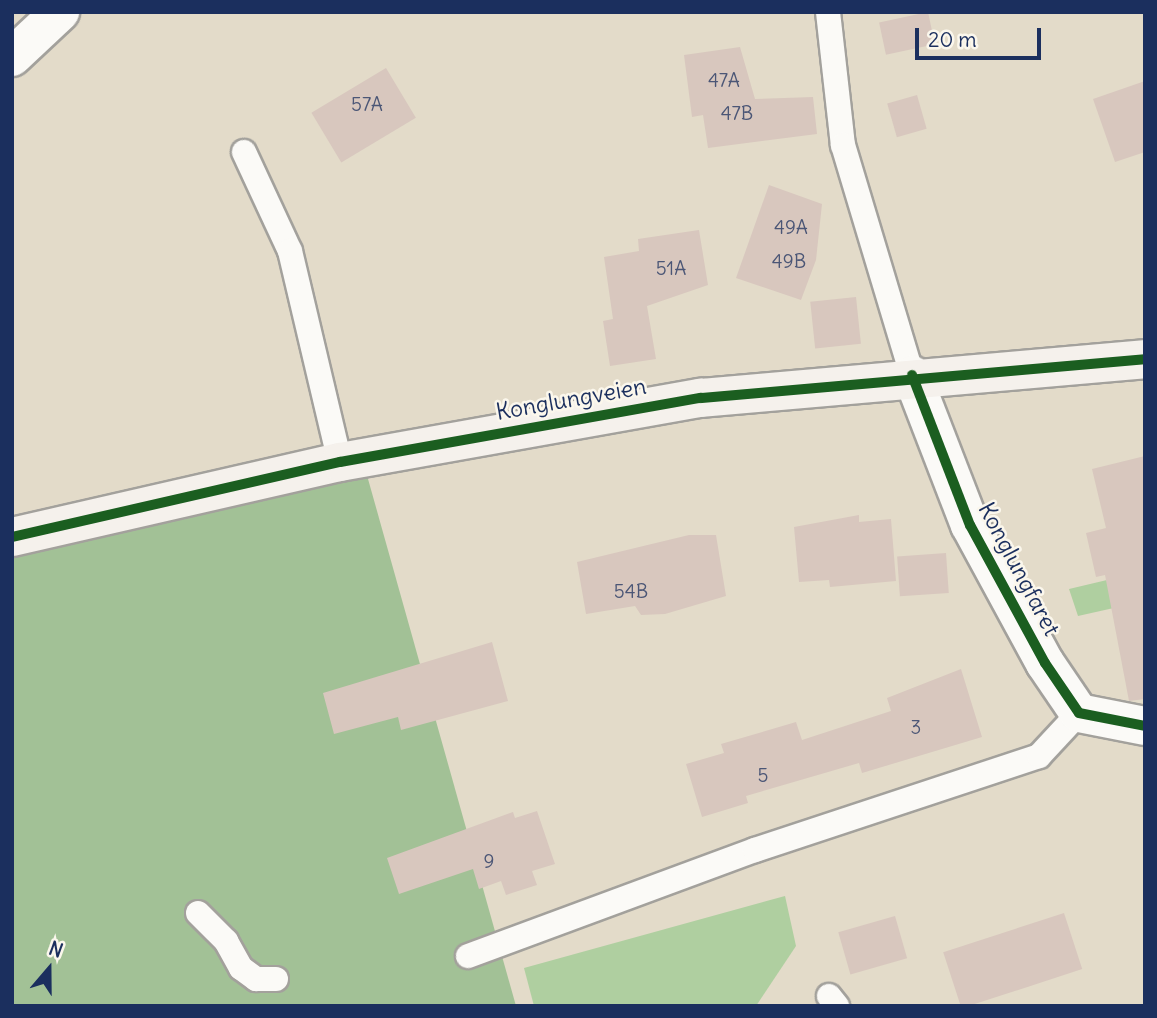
<!DOCTYPE html>
<html>
<head>
<meta charset="utf-8">
<style>
	body { margin:0 }
	#map { position:relative; width:1157px; height:1018px; overflow:hidden; background:#e3dbc9; font-family:Delius,sans-serif }
	div>[style] { position:absolute }
	[style*='--x'] { left:calc(var(--x)*1px); top:calc(var(--y)*1px); width:calc(var(--w)*1px); rotate:calc(var(--a)*1deg) }
	.green>* { inset:0; background:#afcfa0 }
	.forest>* { inset:0; background:#a2c196 }
	.building>* { inset:0; background:#d8c7be; transform-origin:0 0 }
	.roads { filter:drop-shadow(2px 0 #a3a19c) drop-shadow(-2px 0 #a3a19c) drop-shadow(0 2px #a3a19c) drop-shadow(0 -2px #a3a19c) }
	.lane>* { height:24px; margin:-12px; padding:0 12px; transform-origin:12px; border-radius:12px; background:#fbfaf7 }
	.street>* { height:38px; margin:-19px; padding:0 19px; transform-origin:19px; border-radius:19px; background:#fbfaf7 }
	.secondary>* { height:38px; margin:-19px; padding:0 19px; transform-origin:19px; border-radius:19px; background:#f5f1ec }
	.cycleway>* { height:10px; margin:-5px; padding:0 5px; transform-origin:5px; border-radius:5px; background:#1b5e20 }
	span { translate:-50% -50%; white-space:nowrap; text-align:center; line-height:1.15; -webkit-text-stroke:5px #fbf7ec; paint-order:stroke }
	.number-label { font-size:19px; color:#4b5676 }
	.number-label span { -webkit-text-stroke-width:0 }
	.street-label { font-size:23px; color:#1b2f5e }
	.frame { position:absolute; inset:0; border:14px solid #1b2f5e; pointer-events:none }
	.north { position:absolute; left:14px; top:934px; width:70px; height:70px; -webkit-text-stroke:5px #fbf7ec; paint-order:stroke; rotate:20deg; font-size:19px; font-weight:700; line-height:28px; text-align:center; color:#1b2f5e }
	.north::after { content:''; display:block; margin:auto; width:24px; height:32px; background:#1b2f5e; clip-path:polygon(50% 0,100% 100%,50% 72%,0 100%) }
	.scale { position:absolute; left:915px; top:28px; width:126px; height:32px; box-sizing:border-box; border:4px solid #1b2f5e; border-top:0; padding-left:9px; font-size:21px; line-height:24px; white-space:nowrap; color:#1b2f5e; -webkit-text-stroke:5px #fbf7ec; paint-order:stroke }
</style>
</head>
<body>
<div id="map">
	<div class="green">
		<i style="clip-path:polygon(1145px 571px,1145px 601px,1078px 616px,1069px 589px)"></i>
		<i style="clip-path:polygon(785px 896px,796px 946px,756px 1006px,534px 1006px,524px 968px)"></i>
	</div>
	<div class="forest">
		<i style="clip-path:polygon(361px 454px,516px 1006px,12px 1006px,12px 522px)"></i>
	</div>
	<div class="building">
		<i style="left:928px;top:12px;width:33px;height:50px;rotate:78deg"></i>
		<i style="clip-path:polygon(740px 47px,755px 99px,813px 97px,817px 134px,708px 148px,703px 115px,692px 117px,684px 55px)"></i>
		<i style="left:386px;top:68px;width:58px;height:87px;rotate:59deg"></i>
		<i style="clip-path:polygon(1145px 81px,1145px 152px,1115px 162px,1093px 99px)"></i>
		<i style="left:917px;top:95px;width:35px;height:31px;rotate:74deg"></i>
		<i style="clip-path:polygon(769px 185px,822px 204px,816px 260px,801px 300px,736px 278px)"></i>
		<i style="clip-path:polygon(699px 230px,708px 285px,647px 306px,656px 359px,610px 366px,603px 321px,613px 319px,604px 257px,639px 251px,638px 239px)"></i>
		<i style="left:856px;top:297px;width:47px;height:46px;rotate:84deg"></i>
		<i style="clip-path:polygon(1145px 456px,1145px 699px,1129px 701px,1105px 575px,1096px 577px,1086px 533px,1106px 528px,1092px 469px)"></i>
		<i style="clip-path:polygon(859px 515px,859px 522px,891px 519px,896px 581px,830px 587px,829px 580px,799px 582px,794px 527px)"></i>
		<i style="clip-path:polygon(689px 535px,716px 535px,726px 596px,665px 614px,641px 615px,635px 606px,586px 614px,577px 562px)"></i>
		<i style="left:946px;top:553px;width:40px;height:49px;rotate:86deg"></i>
		<i style="clip-path:polygon(492px 642px,508px 701px,401px 730px,398px 717px,334px 734px,323px 693px)"></i>
		<i style="clip-path:polygon(961px 669px,982px 737px,862px 773px,859px 763px,746px 796px,748px 803px,702px 817px,686px 764px,724px 753px,721px 744px,796px 722px,802px 740px,891px 711px,887px 698px)"></i>
		<i style="clip-path:polygon(537px 811px,555px 864px,532px 871px,537px 885px,506px 895px,501px 881px,479px 889px,473px 869px,399px 894px,387px 858px,513px 812px,515px 818px)"></i>
		<i style="left:1064px;top:913px;width:59px;height:127px;rotate:72deg"></i>
		<i style="left:895px;top:916px;width:44px;height:59px;rotate:74deg"></i>
	</div>
	<div class="roads">
		<div class="lane">
			<i style="--x:828;--y:12;--w:134;--a:83.6"></i>
			<i style="--x:843;--y:145;--w:240;--a:73.3"></i>
			<i style="--x:244;--y:152;--w:109;--a:65.1"></i>
			<i style="--x:290;--y:251;--w:217;--a:76.7"></i>
			<i style="--x:198;--y:913;--w:40;--a:45"></i>
			<i style="--x:226;--y:941;--w:31;--a:61"></i>
			<i style="--x:241;--y:968;--w:19;--a:36"></i>
			<i style="--x:256;--y:979;--w:20;--a:0"></i>
			<i style="--x:468;--y:956;--w:306;--a:-20.3"></i>
			<i style="--x:755;--y:850;--w:299;--a:-18.3"></i>
			<i style="--x:1039;--y:756;--w:59;--a:-47.1"></i>
			<i style="--x:829;--y:996;--w:13;--a:51"></i>
		</div>
		<div class="street">
			<i style="--x:12;--y:57;--w:66;--a:-43.2"></i>
			<i style="--x:912;--y:375;--w:161;--a:68.9"></i>
			<i style="--x:970;--y:525;--w:157;--a:61.5"></i>
			<i style="--x:1045;--y:663;--w:60;--a:55.8"></i>
			<i style="--x:1079;--y:713;--w:67;--a:11.1"></i>
		</div>
		<div class="secondary">
			<i style="--x:12;--y:537;--w:336;--a:-12.9"></i>
			<i style="--x:340;--y:462;--w:367;--a:-10.1"></i>
			<i style="--x:701;--y:398;--w:446;--a:-5"></i>
		</div>
	</div>
	<div class="cycleway">
		<i style="--x:912;--y:375;--w:161;--a:68.9"></i>
		<i style="--x:970;--y:525;--w:157;--a:61.5"></i>
		<i style="--x:1045;--y:663;--w:60;--a:55.8"></i>
		<i style="--x:1079;--y:713;--w:67;--a:11.1"></i>
		<i style="--x:12;--y:537;--w:336;--a:-12.9"></i>
		<i style="--x:340;--y:462;--w:367;--a:-10.1"></i>
		<i style="--x:701;--y:398;--w:446;--a:-5"></i>
	</div>
	<div class="number-label">
		<span style="left:724px;top:81px">47A</span>
		<span style="left:367px;top:105px">57A</span>
		<span style="left:737px;top:114px">47B</span>
		<span style="left:791px;top:228px">49A</span>
		<span style="left:789px;top:262px">49B</span>
		<span style="left:671px;top:269px">51A</span>
		<span style="left:631px;top:592px">54B</span>
		<span style="left:916px;top:728px">3</span>
		<span style="left:763px;top:776px">5</span>
		<span style="left:489px;top:862px">9</span>
	</div>
	<div class="street-label">
		<span style="left:571px;top:399px;rotate:-10deg">Konglungveien</span>
		<span style="left:1019px;top:569px;rotate:62deg">Konglungfaret</span>
	</div>
	<div class="frame"></div>
	<div class="north">N</div>
	<div class="scale">20 m</div>
</div>
</body>
</html>
